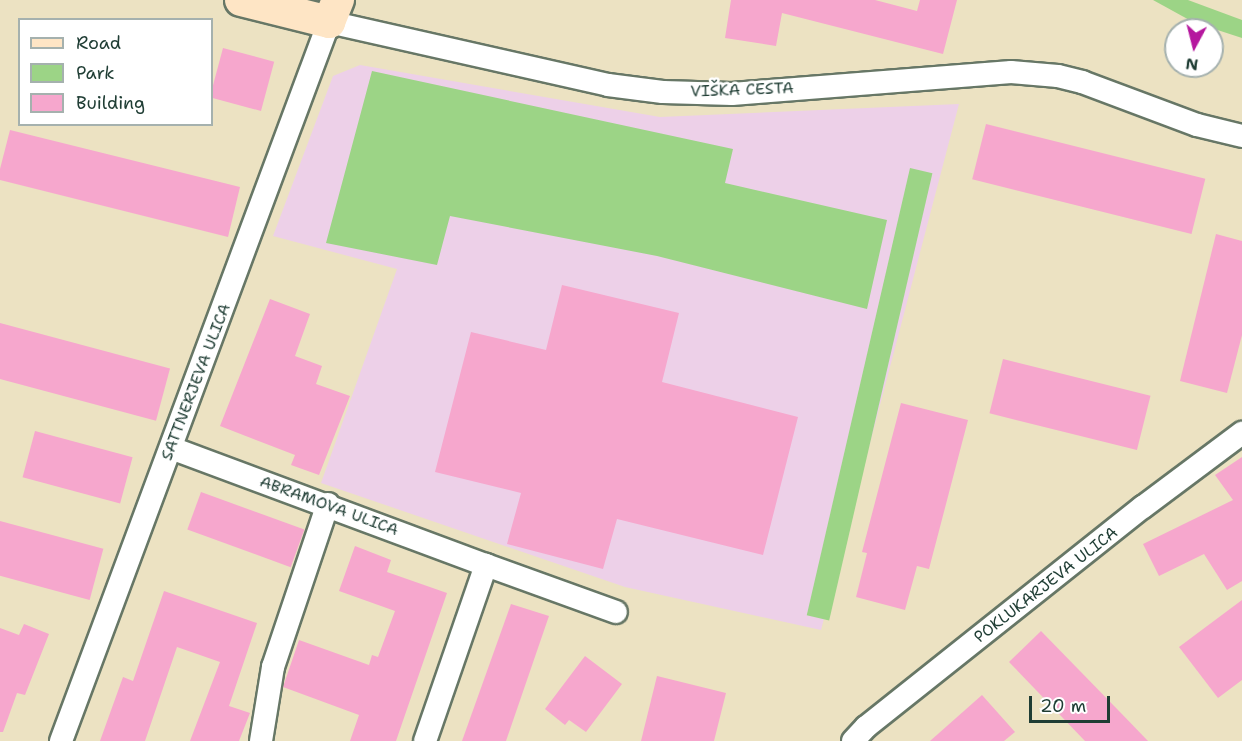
<!DOCTYPE html>
<html>
<head>
<meta charset="utf-8">
<style>
	body { margin:0 }
	#map { position:relative; width:1242px; height:741px; overflow:hidden; background:#ece2c2; font-family:"Shantell Sans",sans-serif }
	div>[style] { position:absolute }
	[style*='--x'] { left:calc(var(--x)*1px); top:calc(var(--y)*1px); width:calc(var(--w)*1px); rotate:calc(var(--a)*1deg) }
	.built>* { inset:0; background:#edd0e8 }
	.green>* { inset:0; background:#9cd486; transform-origin:0 0 }
	.building>* { inset:0; background:#f6a7cd; transform-origin:0 0 }
	.roads { filter:drop-shadow(2px 0 #677766) drop-shadow(-2px 0 #677766) drop-shadow(0 2px #677766) drop-shadow(0 -2px #677766) }
	.street>* { height:22px; margin:-11px; padding:0 11px; transform-origin:11px; border-radius:11px; background:#fff }
	.secondary>* { height:32px; margin:-16px; padding:0 16px; transform-origin:16px; border-radius:16px; background:#fee5c5 }
	span { translate:-50% -50%; white-space:nowrap; text-align:center; line-height:1.15; -webkit-text-stroke:5px #fff; paint-order:stroke }
	.street-label { font-size:16px; color:#1f3d34 }
	.legend { position:absolute; left:18px; top:18px; width:195px; height:108px; box-sizing:border-box; background:#fff; border:2px solid #a5b1ae; margin:0; padding:8px 10px; list-style:none; font-size:18px; color:#1f3d34 }
	.legend li { display:flex; align-items:center; gap:12px; height:30px }
	.legend b { width:30px; border:2px solid #a5b1ae }
	.north { position:absolute; left:1164px; top:18px; width:60px; height:60px; box-sizing:border-box; background:#fff; border:2px solid #a5b1ae; border-radius:50%; rotate:187deg; font-size:16px; font-weight:700; line-height:24px; text-align:center; color:#1f3d34 }
	.north::after { content:''; display:block; margin:auto; width:21px; height:27px; background:#b5179e; clip-path:polygon(50% 0,100% 100%,50% 72%,0 100%) }
	.scale { position:absolute; left:1029px; top:696px; width:81px; height:27px; box-sizing:border-box; border:3px solid #1f3d34; border-top:0; padding-left:8px; font-size:18px; line-height:21px; white-space:nowrap; color:#1f3d34; -webkit-text-stroke:4px #fff; paint-order:stroke }
</style>
</head>
<body>
<div id="map">
	<div class="built">
		<i style="clip-path:polygon(360px 65px,660px 117px,959px 104px,821px 630px,625px 587px,321px 483px,397px 269px,273px 236px,333px 76px)"></i>
	</div>
	<div class="green">
		<i style="clip-path:polygon(1153px 0,1188px 0,1242px 20px,1242px 38px,1193px 22px)"></i>
		<i style="clip-path:polygon(372px 71px,733px 149px,725px 183px,887px 220px,867px 309px,657px 256px,450px 216px,437px 265px,326px 243px)"></i>
		<i style="left:910px;top:168px;width:23px;height:459px;rotate:13deg"></i>
	</div>
	<div class="building">
		<i style="clip-path:polygon(731px 0,875px 0,917px 11px,920px 0,957px 0,943px 54px,782px 13px,776px 46px,725px 38px)"></i>
		<i style="left:223px;top:48px;width:53px;height:51px;rotate:15deg"></i>
		<i style="left:986px;top:124px;width:226px;height:57px;rotate:14deg"></i>
		<i style="clip-path:polygon(10px 130px,240px 187px,228px 237px,0 180px,0 169px)"></i>
		<i style="clip-path:polygon(1216px 234px,1242px 241px,1242px 335px,1227px 393px,1180px 381px)"></i>
		<i style="clip-path:polygon(562px 285px,679px 313px,662px 382px,798px 417px,763px 555px,617px 519px,603px 569px,507px 544px,521px 493px,435px 472px,471px 332px,546px 350px)"></i>
		<i style="clip-path:polygon(270px 299px,310px 314px,295px 356px,322px 366px,316px 384px,350px 396px,319px 475px,291px 465px,295px 455px,220px 426px)"></i>
		<i style="left:0;top:323px;width:176px;height:54px;rotate:15deg"></i>
		<i style="left:1003px;top:359px;width:152px;height:56px;rotate:14deg"></i>
		<i style="clip-path:polygon(901px 403px,968px 420px,929px 569px,917px 566px,905px 610px,856px 597px,867px 553px,862px 552px)"></i>
		<i style="left:35px;top:431px;width:101px;height:48px;rotate:15deg"></i>
		<i style="clip-path:polygon(1242px 457px,1242px 581px,1227px 590px,1204px 554px,1159px 576px,1143px 544px,1233px 500px,1215px 475px)"></i>
		<i style="left:201px;top:492px;width:110px;height:40px;rotate:20deg"></i>
		<i style="left:0;top:521px;width:107px;height:53px;rotate:15deg"></i>
		<i style="clip-path:polygon(355px 546px,391px 560px,387px 572px,447px 593px,396px 741px,350px 741px,359px 715px,283px 687px,299px 640px,369px 665px,372px 655px,378px 657px,395px 611px,339px 591px)"></i>
		<i style="clip-path:polygon(164px 591px,257px 623px,229px 706px,250px 713px,239px 741px,190px 741px,220px 662px,177px 647px,145px 741px,100px 741px,123px 677px,133px 681px)"></i>
		<i style="clip-path:polygon(1242px 600px,1242px 680px,1218px 698px,1179px 647px)"></i>
		<i style="clip-path:polygon(511px 604px,549px 616px,506px 741px,462px 741px)"></i>
		<i style="clip-path:polygon(24px 624px,49px 634px,25px 695px,17px 693px,3px 732px,0 732px,0 628px,19px 635px)"></i>
		<i style="clip-path:polygon(1041px 631px,1119px 711px,1148px 741px,1085px 741px,1009px 662px)"></i>
		<i style="clip-path:polygon(585px 656px,622px 684px,586px 732px,569px 720px,565px 725px,545px 709px)"></i>
		<i style="clip-path:polygon(657px 676px,726px 693px,714px 741px,641px 741px)"></i>
		<i style="clip-path:polygon(982px 695px,1015px 732px,1004px 741px,930px 741px)"></i>
	</div>
	<div class="roads">
		<div class="street">
			<i style="--x:171;--y:448;--w:336;--a:20.4"></i>
			<i style="--x:486;--y:565;--w:186;--a:109.1"></i>
			<i style="--x:486;--y:565;--w:138;--a:19.9"></i>
			<i style="--x:61;--y:741;--w:767;--a:-69.56"></i>
			<i style="--x:329;--y:22;--w:286;--a:12.7"></i>
			<i style="--x:608;--y:85;--w:55;--a:7.3"></i>
			<i style="--x:663;--y:92;--w:69;--a:1.7"></i>
			<i style="--x:732;--y:94;--w:280;--a:-4.5"></i>
			<i style="--x:1011;--y:72;--w:47;--a:4.9"></i>
			<i style="--x:1058;--y:76;--w:25;--a:14"></i>
			<i style="--x:1082;--y:82;--w:123;--a:20.5"></i>
			<i style="--x:1197;--y:125;--w:46;--a:13.7"></i>
			<i style="--x:261;--y:741;--w:75;--a:-80.8"></i>
			<i style="--x:273;--y:667;--w:172;--a:-71.4"></i>
			<i style="--x:853;--y:741;--w:19;--a:-47"></i>
			<i style="--x:866;--y:727;--w:354;--a:-38.5"></i>
			<i style="--x:1143;--y:507;--w:124;--a:-36.8"></i>
		</div>
		<div class="secondary">
			<i style="--x:241;--y:0;--w:91;--a:14"></i>
			<i style="--x:329;--y:22;--w:24;--a:-68"></i>
		</div>
	</div>
	<div class="street-label">
		<span style="left:742px;top:90px;rotate:-2deg">VIŠKA CESTA</span>
		<span style="left:196px;top:382px;rotate:-69deg">SATTNERJEVA ULICA</span>
		<span style="left:329px;top:506px;rotate:20deg">ABRAMOVA ULICA</span>
		<span style="left:1046px;top:585px;rotate:-38deg">POKLUKARJEVA ULICA</span>
	</div>
	<ul class="legend">
	<li><b style="height:8px;background:#fee5c5"></b>Road</li>
	<li><b style="height:16px;background:#9cd486"></b>Park</li>
	<li><b style="height:16px;background:#f6a7cd"></b>Building</li>
	</ul>
	<div class="north">N</div>
	<div class="scale">20 m</div>
</div>
</body>
</html>
